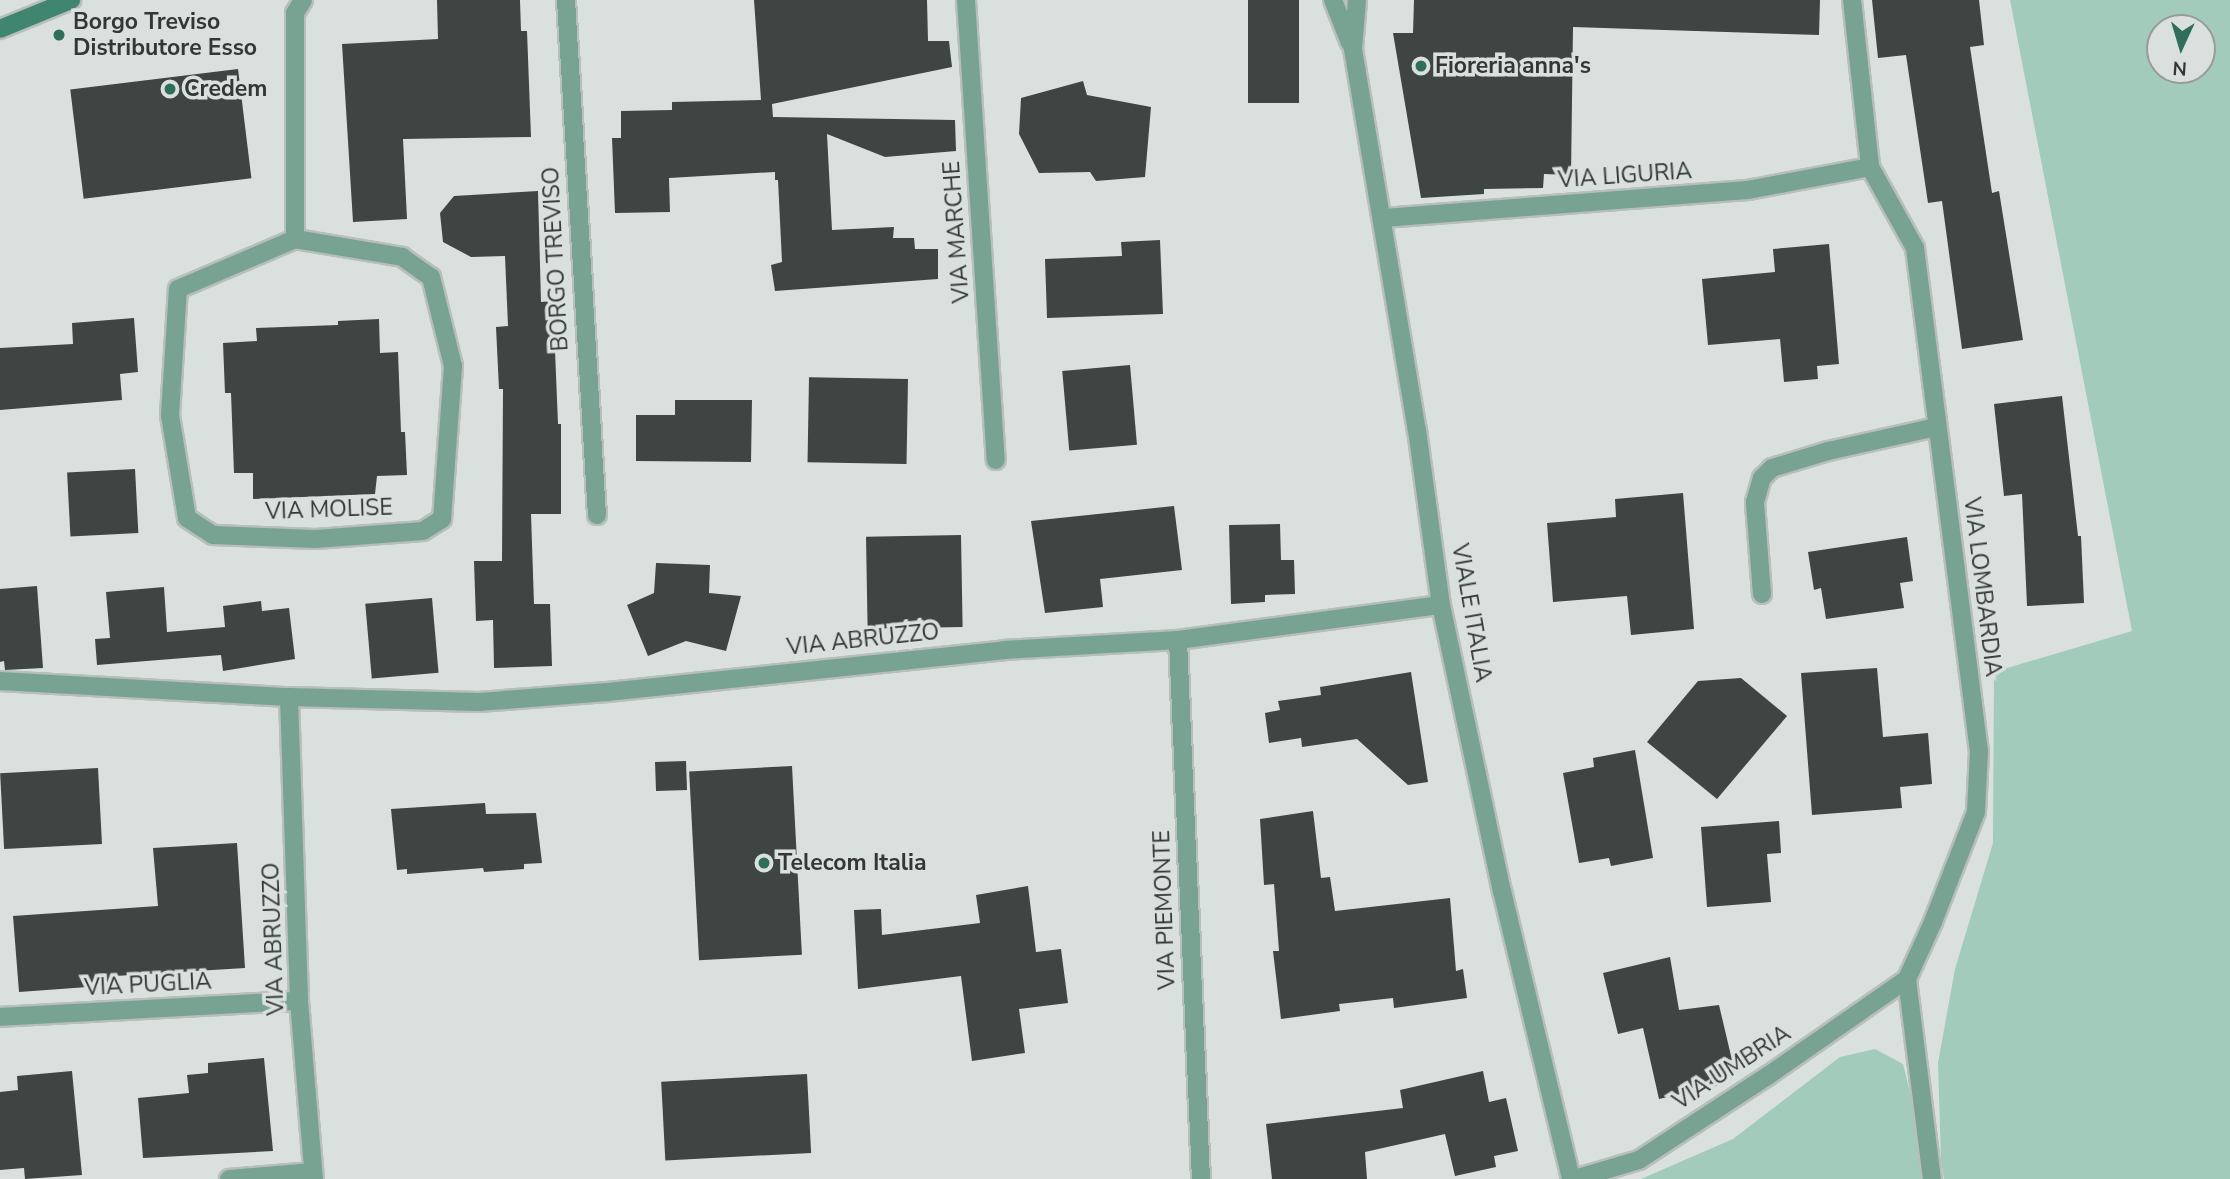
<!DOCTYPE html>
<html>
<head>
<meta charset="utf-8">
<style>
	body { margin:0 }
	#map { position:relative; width:2230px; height:1179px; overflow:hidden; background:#d9e0dd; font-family:"Nunito Sans",sans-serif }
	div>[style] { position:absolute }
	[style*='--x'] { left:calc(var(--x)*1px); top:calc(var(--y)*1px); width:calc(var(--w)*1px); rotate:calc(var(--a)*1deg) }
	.green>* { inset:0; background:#a3cbbc }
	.building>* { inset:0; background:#3f4542; transform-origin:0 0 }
	.roads { filter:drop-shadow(2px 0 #b8bebc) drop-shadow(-2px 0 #b8bebc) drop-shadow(0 2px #b8bebc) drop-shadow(0 -2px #b8bebc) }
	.street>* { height:18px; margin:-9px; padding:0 9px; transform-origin:9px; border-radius:9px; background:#78a393 }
	.secondary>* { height:18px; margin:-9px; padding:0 9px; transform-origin:9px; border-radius:9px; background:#408570 }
	.dots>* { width:19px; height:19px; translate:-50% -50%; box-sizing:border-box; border:4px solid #d9e0dd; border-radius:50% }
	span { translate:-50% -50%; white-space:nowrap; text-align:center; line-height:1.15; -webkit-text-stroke:7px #d9e0dd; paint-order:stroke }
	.poi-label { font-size:23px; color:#343736; font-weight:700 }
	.left { translate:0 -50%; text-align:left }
	.street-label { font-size:23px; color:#343736 }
	.north { position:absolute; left:2146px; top:14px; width:70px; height:70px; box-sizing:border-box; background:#d9e0dd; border:2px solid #979c9a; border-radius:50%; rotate:184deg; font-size:19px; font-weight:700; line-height:28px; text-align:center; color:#343736 }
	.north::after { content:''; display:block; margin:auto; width:24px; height:32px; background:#2f6e5b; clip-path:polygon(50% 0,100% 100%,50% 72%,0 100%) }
</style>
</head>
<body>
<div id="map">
	<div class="green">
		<i style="clip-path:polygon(evenodd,2010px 0,2230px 0,2230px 1179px,1944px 1179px,1941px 1161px,1938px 1063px,1955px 969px,1993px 843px,1994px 672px,2132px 631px,2010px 0,2202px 28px,2202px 70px,2160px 70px,2160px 28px,2202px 28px)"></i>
		<i style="clip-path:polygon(1875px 1049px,1903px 1064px,1912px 1101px,1924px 1179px,1641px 1179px,1733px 1139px,1840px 1057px)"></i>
	</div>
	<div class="building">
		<i style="clip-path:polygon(437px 0,520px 0,521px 31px,527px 31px,531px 137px,403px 139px,407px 219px,353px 222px,342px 44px,438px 39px)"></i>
		<i style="clip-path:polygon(754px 0,927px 0,928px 41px,949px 41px,952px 67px,772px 104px,773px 117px,955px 120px,956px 151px,885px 157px,827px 134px,832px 230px,894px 227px,893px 238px,914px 238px,915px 249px,938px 249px,938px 279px,775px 291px,771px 265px,782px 262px,778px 180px,775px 180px,775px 172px,669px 178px,670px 212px,615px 213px,612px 138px,621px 138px,621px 111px,672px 110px,672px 102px,761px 100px)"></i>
		<i style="left:1248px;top:0;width:51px;height:103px"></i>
		<i style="clip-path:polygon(1414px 0,1820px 0,1819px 35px,1573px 27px,1571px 175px,1544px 174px,1543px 188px,1484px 189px,1484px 194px,1421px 198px,1393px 33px,1413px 33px)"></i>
		<i style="clip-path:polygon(1872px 0,1979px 0,1984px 45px,1970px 47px,1992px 193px,1999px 191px,2023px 340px,1962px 349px,1942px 201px,1928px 203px,1906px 55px,1878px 58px)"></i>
		<i style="left:238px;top:69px;width:110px;height:169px;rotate:83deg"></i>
		<i style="clip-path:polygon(1083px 81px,1087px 95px,1151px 107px,1145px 177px,1096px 181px,1090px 172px,1039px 173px,1019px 134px,1021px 98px)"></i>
		<i style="clip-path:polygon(538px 191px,541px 302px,553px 301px,558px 424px,561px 424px,561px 514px,531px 514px,534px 604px,550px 604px,552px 666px,494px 668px,493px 620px,476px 621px,474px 561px,502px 561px,503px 389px,499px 389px,496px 327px,508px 326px,505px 256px,471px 257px,443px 242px,440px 213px,454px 196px)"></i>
		<i style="clip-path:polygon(1160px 240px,1163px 314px,1047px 318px,1045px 259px,1122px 256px,1121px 242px)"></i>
		<i style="clip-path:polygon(1829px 244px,1839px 364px,1817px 366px,1818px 379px,1784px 382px,1780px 339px,1708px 345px,1702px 279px,1775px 272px,1773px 249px)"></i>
		<i style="clip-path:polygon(134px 318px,138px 372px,120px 374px,122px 400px,0 410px,0 348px,73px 344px,72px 323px)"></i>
		<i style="clip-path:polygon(379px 319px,380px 353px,398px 352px,401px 432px,405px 432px,407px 475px,377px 476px,375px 494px,253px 499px,253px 473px,234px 473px,231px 393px,225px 393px,223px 343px,257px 341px,256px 328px,338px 325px,338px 321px)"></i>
		<i style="left:1130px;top:365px;width:80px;height:68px;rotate:85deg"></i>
		<i style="left:908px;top:379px;width:85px;height:99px;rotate:91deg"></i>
		<i style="clip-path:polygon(2062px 396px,2078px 536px,2081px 536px,2084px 603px,2027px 606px,2022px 494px,2004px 496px,1994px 404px)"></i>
		<i style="clip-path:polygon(675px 400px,752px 400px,751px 462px,636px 461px,636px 415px,675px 415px)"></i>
		<i style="left:135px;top:469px;width:64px;height:68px;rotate:87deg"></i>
		<i style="clip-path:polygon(1683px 493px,1694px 629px,1631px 635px,1627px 596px,1553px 602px,1547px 523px,1616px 517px,1615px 499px)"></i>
		<i style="clip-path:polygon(1174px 506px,1182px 570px,1100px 579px,1103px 607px,1045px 613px,1031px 521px)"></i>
		<i style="clip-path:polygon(1280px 524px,1281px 560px,1294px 560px,1295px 594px,1265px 595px,1265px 602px,1231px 604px,1229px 525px)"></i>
		<i style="left:961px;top:535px;width:92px;height:95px;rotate:89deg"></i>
		<i style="clip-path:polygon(1907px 537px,1913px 581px,1900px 583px,1904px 608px,1826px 619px,1821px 588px,1814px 590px,1808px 552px)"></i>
		<i style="clip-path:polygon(656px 563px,710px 565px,709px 593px,741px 596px,726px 651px,686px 641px,648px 656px,627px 605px,654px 593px)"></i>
		<i style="clip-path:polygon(37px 586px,43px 668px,5px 670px,4px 661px,0 662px,0 589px)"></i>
		<i style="clip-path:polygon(164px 587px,167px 632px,225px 627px,223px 606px,261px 601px,262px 611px,289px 608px,295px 659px,223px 671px,221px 655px,97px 665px,95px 639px,110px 638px,106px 592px)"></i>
		<i style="left:432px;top:598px;width:75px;height:67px;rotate:85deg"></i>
		<i style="clip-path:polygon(1877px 668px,1883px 737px,1928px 733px,1932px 784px,1900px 787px,1902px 808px,1812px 815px,1801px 673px)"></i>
		<i style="clip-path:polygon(1411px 672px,1428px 782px,1408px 785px,1357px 739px,1302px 747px,1301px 738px,1269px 743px,1265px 713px,1280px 710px,1278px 701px,1321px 695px,1320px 687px)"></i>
		<i style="clip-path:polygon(1741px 678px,1787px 716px,1717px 799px,1647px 742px,1698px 681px)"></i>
		<i style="clip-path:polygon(1635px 750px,1653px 858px,1611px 866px,1609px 858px,1579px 863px,1563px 773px,1594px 767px,1593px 758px)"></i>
		<i style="left:686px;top:761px;width:29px;height:31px;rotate:88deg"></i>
		<i style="left:792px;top:766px;width:189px;height:103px;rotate:87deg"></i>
		<i style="left:98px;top:768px;width:76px;height:98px;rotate:87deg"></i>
		<i style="clip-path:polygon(485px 803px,486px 814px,536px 813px,542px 863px,524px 864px,524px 869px,484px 872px,483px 868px,407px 874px,407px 869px,397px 870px,391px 809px)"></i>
		<i style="clip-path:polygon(1313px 811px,1321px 878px,1330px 877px,1335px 911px,1450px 898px,1456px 971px,1463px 969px,1467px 998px,1394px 1008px,1393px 998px,1339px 1004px,1340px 1011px,1281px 1019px,1273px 951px,1279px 951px,1274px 884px,1264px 885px,1260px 819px)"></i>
		<i style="clip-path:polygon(1779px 821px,1781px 853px,1767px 854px,1771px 902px,1707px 907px,1701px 827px)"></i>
		<i style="clip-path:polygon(237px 843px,245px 968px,115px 976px,115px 985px,19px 992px,13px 916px,158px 906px,153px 848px)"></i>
		<i style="clip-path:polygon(1028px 886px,1036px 952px,1061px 949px,1068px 1003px,1019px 1009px,1025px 1053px,972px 1061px,961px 976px,858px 989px,854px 910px,881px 909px,882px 935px,980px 923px,976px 895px)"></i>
		<i style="clip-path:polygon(1670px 957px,1679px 1010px,1719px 1005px,1732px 1060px,1719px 1064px,1724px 1084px,1659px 1099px,1643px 1028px,1618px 1034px,1603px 973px)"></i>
		<i style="clip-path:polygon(264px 1058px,273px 1151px,143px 1158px,138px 1098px,189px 1093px,187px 1075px,208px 1073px,208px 1063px)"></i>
		<i style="clip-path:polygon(72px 1071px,82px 1175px,25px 1179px,24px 1168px,0 1170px,0 1092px,18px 1090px,17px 1076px)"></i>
		<i style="clip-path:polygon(1483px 1071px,1489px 1102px,1506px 1098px,1518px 1151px,1494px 1156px,1496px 1167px,1455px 1176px,1445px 1134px,1365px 1152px,1367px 1179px,1272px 1179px,1266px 1124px,1403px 1108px,1400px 1090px)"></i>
		<i style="left:807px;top:1074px;width:79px;height:146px;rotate:87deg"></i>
	</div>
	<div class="roads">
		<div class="street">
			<i style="--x:566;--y:0;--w:516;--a:86.56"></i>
			<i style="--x:966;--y:0;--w:461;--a:86.3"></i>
			<i style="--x:1333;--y:0;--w:46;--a:68.4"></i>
			<i style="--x:1357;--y:0;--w:49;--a:94.7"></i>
			<i style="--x:1353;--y:49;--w:386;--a:80.5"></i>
			<i style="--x:1417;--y:430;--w:177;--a:82.2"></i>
			<i style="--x:1441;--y:605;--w:292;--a:78"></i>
			<i style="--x:1502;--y:891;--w:296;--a:76.5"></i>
			<i style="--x:1852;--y:0;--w:168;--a:83.8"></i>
			<i style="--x:1870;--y:167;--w:93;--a:60.9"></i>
			<i style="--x:1915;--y:248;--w:508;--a:82.76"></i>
			<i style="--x:1979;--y:752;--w:60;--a:92.9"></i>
			<i style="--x:1976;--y:812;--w:118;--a:111.4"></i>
			<i style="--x:1933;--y:922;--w:63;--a:114.5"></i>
			<i style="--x:1907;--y:979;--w:202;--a:82.9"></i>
			<i style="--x:1383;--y:218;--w:366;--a:-4.4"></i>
			<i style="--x:1748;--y:190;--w:124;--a:-10.7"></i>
			<i style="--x:295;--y:239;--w:109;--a:9.5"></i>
			<i style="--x:402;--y:257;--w:35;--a:35"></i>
			<i style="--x:431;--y:277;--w:92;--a:76.1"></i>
			<i style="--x:453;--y:366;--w:153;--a:94.1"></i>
			<i style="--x:442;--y:519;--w:22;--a:148"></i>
			<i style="--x:423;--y:531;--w:108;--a:175.8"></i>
			<i style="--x:315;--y:539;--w:102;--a:-177.8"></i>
			<i style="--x:213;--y:535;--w:31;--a:-147"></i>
			<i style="--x:187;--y:518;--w:104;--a:-99.4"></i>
			<i style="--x:170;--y:415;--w:126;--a:-86.4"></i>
			<i style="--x:178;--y:289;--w:127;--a:-23.1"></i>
			<i style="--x:295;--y:239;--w:226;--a:-90"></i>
			<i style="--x:295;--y:13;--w:15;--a:-58"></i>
			<i style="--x:1762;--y:594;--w:92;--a:-94.4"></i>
			<i style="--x:1755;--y:502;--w:25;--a:-74"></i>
			<i style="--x:1762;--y:478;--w:14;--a:-45"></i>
			<i style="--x:1772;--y:468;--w:59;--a:-16.9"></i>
			<i style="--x:1828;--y:451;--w:111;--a:-12.5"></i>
			<i style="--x:1178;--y:640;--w:539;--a:87.56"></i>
			<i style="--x:0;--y:681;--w:289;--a:3.2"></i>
			<i style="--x:289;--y:697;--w:190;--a:1.5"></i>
			<i style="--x:479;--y:702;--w:128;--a:-4.5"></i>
			<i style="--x:607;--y:692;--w:399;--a:-6"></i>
			<i style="--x:1004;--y:650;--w:174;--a:-3.3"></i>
			<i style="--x:1178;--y:640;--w:265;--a:-7.6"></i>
			<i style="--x:289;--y:697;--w:304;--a:88.1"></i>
			<i style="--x:299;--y:1001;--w:179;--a:85.2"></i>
			<i style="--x:0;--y:1017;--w:299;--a:-3.1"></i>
			<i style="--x:229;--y:1179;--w:84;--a:-4.8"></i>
			<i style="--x:1575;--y:1179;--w:67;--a:-16.5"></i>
			<i style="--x:1639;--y:1160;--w:155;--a:-33.2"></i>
			<i style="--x:1769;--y:1075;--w:168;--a:-34.8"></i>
		</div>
		<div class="secondary">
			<i style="--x:0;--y:29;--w:77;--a:-22.2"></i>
		</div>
	</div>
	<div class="dots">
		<i style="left:59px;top:35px;background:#2f6e5b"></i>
		<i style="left:1421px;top:66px;background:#2f6e5b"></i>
		<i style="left:170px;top:89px;background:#2f6e5b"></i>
		<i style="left:764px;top:863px;background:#2f6e5b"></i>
	</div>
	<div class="poi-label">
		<span class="left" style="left:73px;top:35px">Borgo Treviso<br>Distributore Esso</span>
		<span class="left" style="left:1435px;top:66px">Fioreria anna's</span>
		<span class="left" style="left:184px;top:89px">Credem</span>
		<span class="left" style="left:778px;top:863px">Telecom Italia</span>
	</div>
	<div class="street-label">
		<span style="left:1625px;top:176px;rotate:-4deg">VIA LIGURIA</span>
		<span style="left:957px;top:232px;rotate:-94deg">VIA MARCHE</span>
		<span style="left:556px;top:259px;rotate:-93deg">BORGO TREVISO</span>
		<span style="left:329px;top:510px;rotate:-2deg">VIA MOLISE</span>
		<span style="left:1982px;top:587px;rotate:83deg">VIA LOMBARDIA</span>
		<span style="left:1471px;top:613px;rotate:80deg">VIALE ITALIA</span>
		<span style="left:863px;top:640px;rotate:-6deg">VIA ABRUZZO</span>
		<span style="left:1165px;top:910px;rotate:-92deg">VIA PIEMONTE</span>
		<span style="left:274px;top:939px;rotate:-92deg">VIA ABRUZZO</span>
		<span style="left:148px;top:985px;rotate:-3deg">VIA PUGLIA</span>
		<span style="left:1732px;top:1068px;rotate:-33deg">VIA UMBRIA</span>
	</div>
	<div class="north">N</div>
</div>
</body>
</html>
